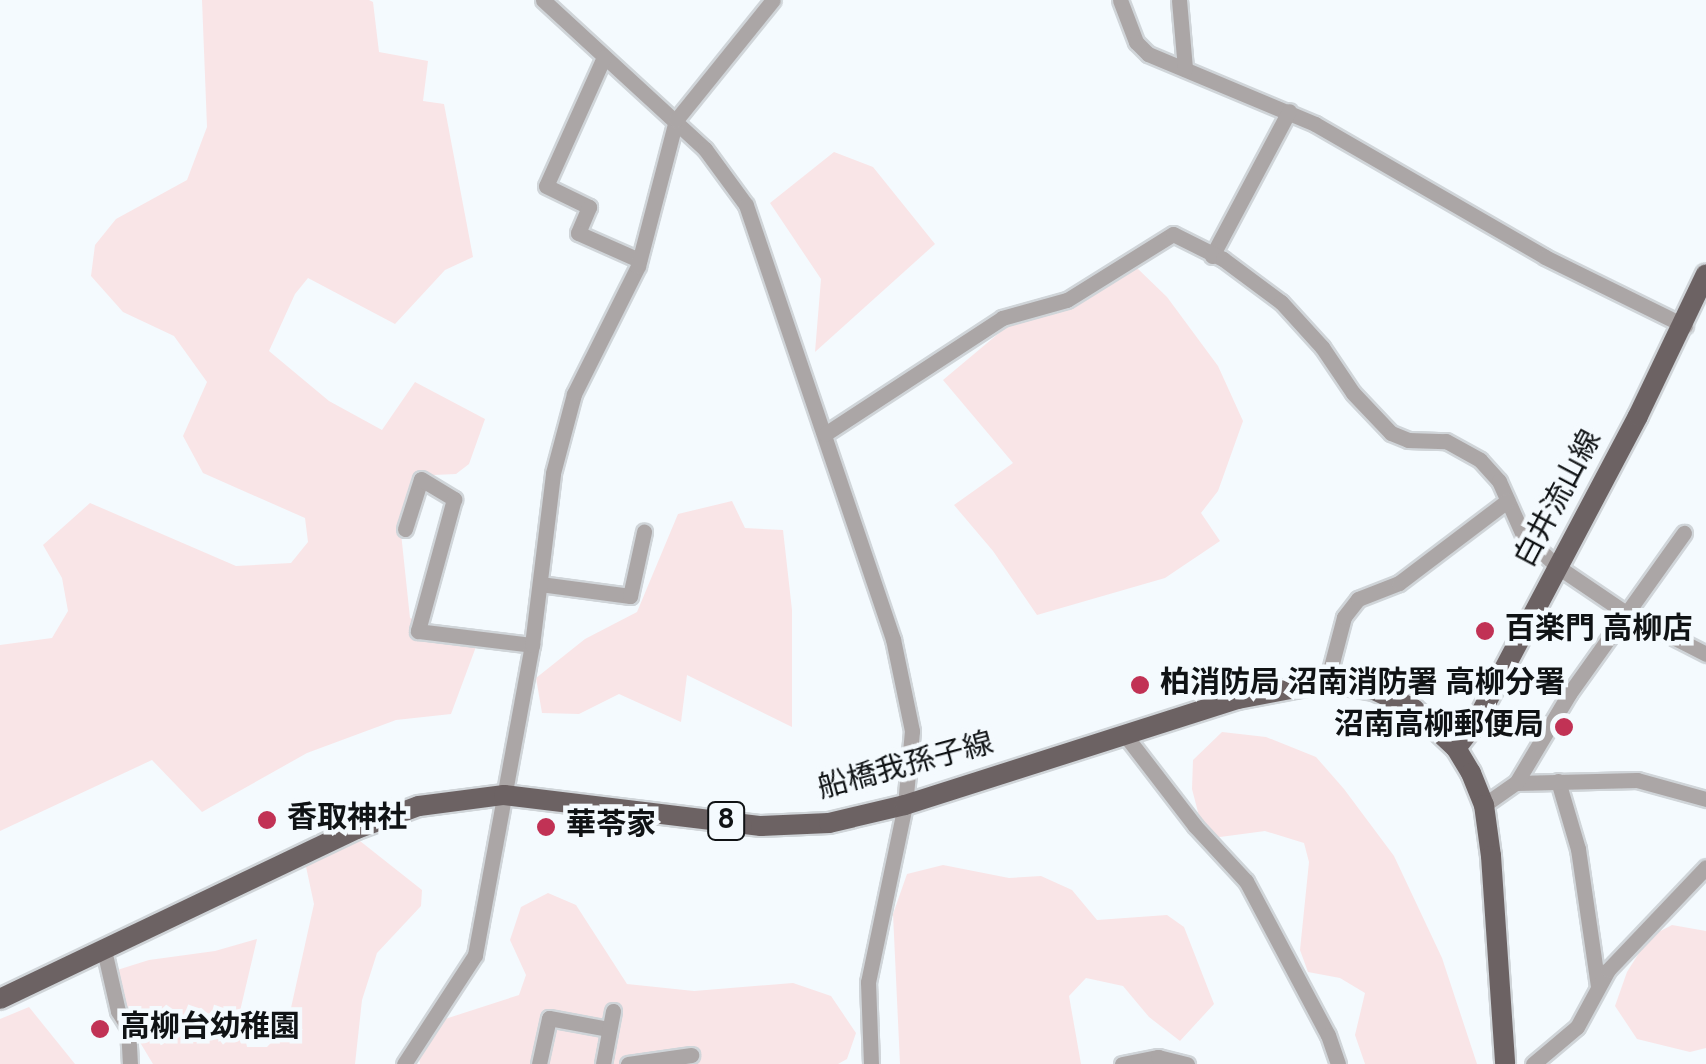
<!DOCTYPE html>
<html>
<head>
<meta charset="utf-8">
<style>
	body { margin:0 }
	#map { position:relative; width:1706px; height:1064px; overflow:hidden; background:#f4fafe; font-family:Overpass,"Noto Sans JP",sans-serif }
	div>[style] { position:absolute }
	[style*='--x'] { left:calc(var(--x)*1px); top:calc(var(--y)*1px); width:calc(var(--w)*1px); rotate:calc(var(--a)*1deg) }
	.green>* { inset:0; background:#f9e5e7 }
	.roads { filter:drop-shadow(2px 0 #d0d5d9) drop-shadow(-2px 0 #d0d5d9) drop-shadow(0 2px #d0d5d9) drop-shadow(0 -2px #d0d5d9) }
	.minor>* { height:15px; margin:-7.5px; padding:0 7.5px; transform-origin:7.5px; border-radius:7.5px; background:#aba6a6 }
	.major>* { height:20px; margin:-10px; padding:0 10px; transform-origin:10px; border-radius:10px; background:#6c6263 }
	.dots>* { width:28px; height:28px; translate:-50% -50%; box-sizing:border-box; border:5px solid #f4fafe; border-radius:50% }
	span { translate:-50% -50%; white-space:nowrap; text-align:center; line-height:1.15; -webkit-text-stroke:9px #f4fafe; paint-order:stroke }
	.shield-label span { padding:2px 8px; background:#f4fafe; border:2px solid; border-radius:8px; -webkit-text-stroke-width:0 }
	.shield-label { font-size:28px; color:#101315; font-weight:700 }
	.street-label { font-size:30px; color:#101315 }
	.poi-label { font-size:30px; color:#101315; font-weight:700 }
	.left { translate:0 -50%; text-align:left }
	.right { translate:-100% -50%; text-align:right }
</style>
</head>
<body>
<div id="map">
	<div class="green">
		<i style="clip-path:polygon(202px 0,369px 0,373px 2px,379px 52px,428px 61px,423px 101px,444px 104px,473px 257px,445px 270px,395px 324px,308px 278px,295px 294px,269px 351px,329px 401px,382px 430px,415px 382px,485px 419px,469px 464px,456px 474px,412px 476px,401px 533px,410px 618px,477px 644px,451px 714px,396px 720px,307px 753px,202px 812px,152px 760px,0 831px,0 645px,52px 638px,68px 611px,62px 578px,43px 545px,90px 503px,236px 566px,291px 563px,308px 542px,305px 518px,203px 473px,183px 436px,207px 382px,174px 336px,123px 312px,91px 276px,95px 245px,116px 219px,187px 180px,207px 127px)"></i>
		<i style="clip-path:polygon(834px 152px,873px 167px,935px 244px,815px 352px,821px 279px,770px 203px)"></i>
		<i style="clip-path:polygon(1137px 268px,1167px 297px,1218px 366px,1243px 421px,1218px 491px,1201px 513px,1220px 541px,1165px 578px,1037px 615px,993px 551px,954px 505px,1013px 463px,943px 380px,1011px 323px,1075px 305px)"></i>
		<i style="clip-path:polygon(732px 501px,745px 528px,783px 530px,792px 610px,792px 727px,687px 675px,681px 722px,619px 694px,579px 714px,542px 713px,536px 678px,585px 639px,637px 612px,678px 514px)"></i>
		<i style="clip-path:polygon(1222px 732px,1266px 737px,1316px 757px,1344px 789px,1394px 856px,1442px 958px,1477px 1064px,1365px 1064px,1355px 1035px,1365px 993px,1340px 978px,1308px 972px,1300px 950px,1309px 862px,1304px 843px,1265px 831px,1205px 839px,1192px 789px,1193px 760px)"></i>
		<i style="clip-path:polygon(360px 841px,422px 890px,421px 906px,377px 953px,362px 1000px,355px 1064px,153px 1064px,120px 1009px,114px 971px,149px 960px,215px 951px,257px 939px,240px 1011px,247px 1047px,267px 1047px,287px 1026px,314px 904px,305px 862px)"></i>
		<i style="clip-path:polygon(943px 865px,1009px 878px,1041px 876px,1072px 890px,1097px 920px,1167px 915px,1184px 927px,1214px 1004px,1180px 1041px,1149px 1017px,1123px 986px,1086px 978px,1069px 996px,1081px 1064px,900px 1064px,893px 914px,907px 874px)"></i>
		<i style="clip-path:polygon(548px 893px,576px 905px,627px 984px,694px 991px,793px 983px,831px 996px,856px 1033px,847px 1059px,838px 1064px,420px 1064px,418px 1054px,442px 1020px,519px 995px,526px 975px,510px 940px,521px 907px)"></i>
		<i style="clip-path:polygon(1672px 925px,1706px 931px,1706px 1048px,1690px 1052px,1637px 1039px,1615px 1006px,1627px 972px,1649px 937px)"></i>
		<i style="clip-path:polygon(29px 1007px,75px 1064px,0 1064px,0 1019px)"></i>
	</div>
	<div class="roads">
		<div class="minor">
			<i style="--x:543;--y:0;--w:220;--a:42.6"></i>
			<i style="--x:705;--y:149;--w:69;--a:53.8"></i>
			<i style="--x:746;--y:205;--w:458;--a:71.3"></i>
			<i style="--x:893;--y:639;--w:94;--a:78.3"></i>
			<i style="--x:912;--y:731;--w:74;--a:95.4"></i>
			<i style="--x:905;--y:805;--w:181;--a:101.8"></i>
			<i style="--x:868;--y:982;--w:82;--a:87.9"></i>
			<i style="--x:1120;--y:0;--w:45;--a:69.1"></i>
			<i style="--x:1136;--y:42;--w:17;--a:45"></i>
			<i style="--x:1148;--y:54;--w:181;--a:22.7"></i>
			<i style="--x:1315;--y:124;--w:266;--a:30"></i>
			<i style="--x:1545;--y:257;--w:156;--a:26.2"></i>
			<i style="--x:1179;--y:0;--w:69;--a:85"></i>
			<i style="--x:604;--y:57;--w:141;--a:114.2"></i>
			<i style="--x:546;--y:186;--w:48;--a:26"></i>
			<i style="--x:589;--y:207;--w:28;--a:113"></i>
			<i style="--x:578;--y:233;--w:67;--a:23.9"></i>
			<i style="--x:1212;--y:256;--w:164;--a:-62"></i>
			<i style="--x:825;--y:434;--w:212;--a:-33.2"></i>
			<i style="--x:1002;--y:318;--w:67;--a:-15.5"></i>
			<i style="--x:1067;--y:300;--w:125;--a:-31.9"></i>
			<i style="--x:1173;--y:234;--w:56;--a:26.6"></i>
			<i style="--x:1223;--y:259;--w:72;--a:36.6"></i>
			<i style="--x:1281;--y:302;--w:61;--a:47.7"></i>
			<i style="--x:1322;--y:347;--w:55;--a:56"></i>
			<i style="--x:1353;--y:393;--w:55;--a:46.5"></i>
			<i style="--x:1391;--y:433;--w:18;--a:22"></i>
			<i style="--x:1408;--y:440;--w:38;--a:2"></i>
			<i style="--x:1446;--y:441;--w:39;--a:29"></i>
			<i style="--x:1480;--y:460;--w:28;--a:48"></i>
			<i style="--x:1499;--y:481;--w:59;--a:66"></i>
			<i style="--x:1523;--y:535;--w:47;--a:42.4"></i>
			<i style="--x:1558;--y:567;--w:82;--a:34.1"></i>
			<i style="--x:1626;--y:613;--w:90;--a:27.1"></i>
			<i style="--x:405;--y:529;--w:52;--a:-72.3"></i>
			<i style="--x:421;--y:479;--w:39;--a:31"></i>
			<i style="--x:454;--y:499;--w:137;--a:105.3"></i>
			<i style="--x:418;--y:631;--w:115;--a:7"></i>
			<i style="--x:540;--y:584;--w:91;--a:7.6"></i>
			<i style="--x:630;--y:596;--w:66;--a:-77.7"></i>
			<i style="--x:1327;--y:682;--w:67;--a:-75.3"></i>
			<i style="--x:1344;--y:617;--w:23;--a:-52"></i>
			<i style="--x:1358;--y:599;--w:44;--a:-21.3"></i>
			<i style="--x:1399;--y:583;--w:136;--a:-37.2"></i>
			<i style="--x:1125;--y:735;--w:115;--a:52.4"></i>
			<i style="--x:1195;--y:826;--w:75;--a:47.2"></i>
			<i style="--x:1246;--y:881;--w:174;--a:62"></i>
			<i style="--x:1328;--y:1035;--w:31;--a:71"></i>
			<i style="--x:1558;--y:781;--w:71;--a:73.6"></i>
			<i style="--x:1578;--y:849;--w:138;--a:81.7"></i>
			<i style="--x:1516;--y:783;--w:121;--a:-1.4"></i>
			<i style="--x:1637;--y:780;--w:72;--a:15.4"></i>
			<i style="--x:1484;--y:805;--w:39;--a:-35"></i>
			<i style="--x:1516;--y:783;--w:104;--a:-59.2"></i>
			<i style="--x:1569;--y:694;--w:198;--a:-54.5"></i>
			<i style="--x:104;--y:950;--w:63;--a:77.1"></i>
			<i style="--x:118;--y:1011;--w:19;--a:58"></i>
			<i style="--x:128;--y:1027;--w:37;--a:87"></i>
			<i style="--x:404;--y:1064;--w:130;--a:-56.9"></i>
			<i style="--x:475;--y:955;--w:315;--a:-79.6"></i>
			<i style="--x:532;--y:645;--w:173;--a:-83"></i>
			<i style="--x:553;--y:473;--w:82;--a:-75.1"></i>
			<i style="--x:574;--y:394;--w:143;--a:-63.4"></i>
			<i style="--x:638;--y:266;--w:151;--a:-75.4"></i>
			<i style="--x:676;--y:120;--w:154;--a:-51.1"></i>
			<i style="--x:539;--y:1064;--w:47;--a:-77.7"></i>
			<i style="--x:549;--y:1018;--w:61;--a:10.4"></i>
			<i style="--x:603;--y:1064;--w:54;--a:-79.3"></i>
			<i style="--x:628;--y:1064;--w:64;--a:-8.1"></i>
			<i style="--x:1122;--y:1064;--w:37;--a:-11"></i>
			<i style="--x:1158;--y:1057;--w:30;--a:14"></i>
			<i style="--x:1533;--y:1064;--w:57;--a:-40.1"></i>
			<i style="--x:1577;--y:1027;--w:65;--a:-61.5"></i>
			<i style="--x:1608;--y:970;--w:142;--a:-46.4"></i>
		</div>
		<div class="major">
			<i style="--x:1456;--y:748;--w:33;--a:-52"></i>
			<i style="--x:1476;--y:722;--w:346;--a:-62.1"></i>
			<i style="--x:1638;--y:416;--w:157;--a:-64.4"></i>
			<i style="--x:0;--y:999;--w:395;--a:-25.5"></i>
			<i style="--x:357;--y:829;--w:66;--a:-20.4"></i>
			<i style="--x:419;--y:806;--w:86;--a:-7.4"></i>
			<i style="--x:504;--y:795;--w:259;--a:6.9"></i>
			<i style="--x:761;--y:826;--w:68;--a:-2.5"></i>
			<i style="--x:829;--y:823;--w:78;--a:-13.3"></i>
			<i style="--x:905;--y:805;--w:349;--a:-17.7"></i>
			<i style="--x:1238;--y:699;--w:91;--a:-10.8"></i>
			<i style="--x:1327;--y:682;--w:48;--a:9.7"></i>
			<i style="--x:1374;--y:690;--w:44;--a:25.4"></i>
			<i style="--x:1414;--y:709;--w:57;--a:42.9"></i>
			<i style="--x:1456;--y:748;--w:29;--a:59"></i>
			<i style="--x:1471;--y:773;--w:35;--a:68"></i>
			<i style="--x:1484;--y:805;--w:51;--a:82.2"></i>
			<i style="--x:1491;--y:856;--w:208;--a:86.1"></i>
		</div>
	</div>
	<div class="dots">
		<i style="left:1485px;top:631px;background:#c13255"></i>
		<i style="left:1140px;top:685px;background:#c13255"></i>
		<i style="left:1564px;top:727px;background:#c13255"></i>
		<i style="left:267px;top:820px;background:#c13255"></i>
		<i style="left:546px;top:827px;background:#c13255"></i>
		<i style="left:100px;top:1029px;background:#c13255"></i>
	</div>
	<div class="shield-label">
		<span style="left:726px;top:821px">8</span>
	</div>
	<div class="street-label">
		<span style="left:1560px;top:500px;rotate:-62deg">白井流山線</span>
		<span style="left:906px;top:768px;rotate:-15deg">船橋我孫子線</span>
	</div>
	<div class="poi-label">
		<span class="left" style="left:1505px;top:631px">百楽門 高柳店</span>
		<span class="left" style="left:1160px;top:685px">柏消防局 沼南消防署 高柳分署</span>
		<span class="right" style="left:1544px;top:727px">沼南高柳郵便局</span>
		<span class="left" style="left:287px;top:820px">香取神社</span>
		<span class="left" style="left:566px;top:827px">華苓家</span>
		<span class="left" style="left:120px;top:1029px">高柳台幼稚園</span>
	</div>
</div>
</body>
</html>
